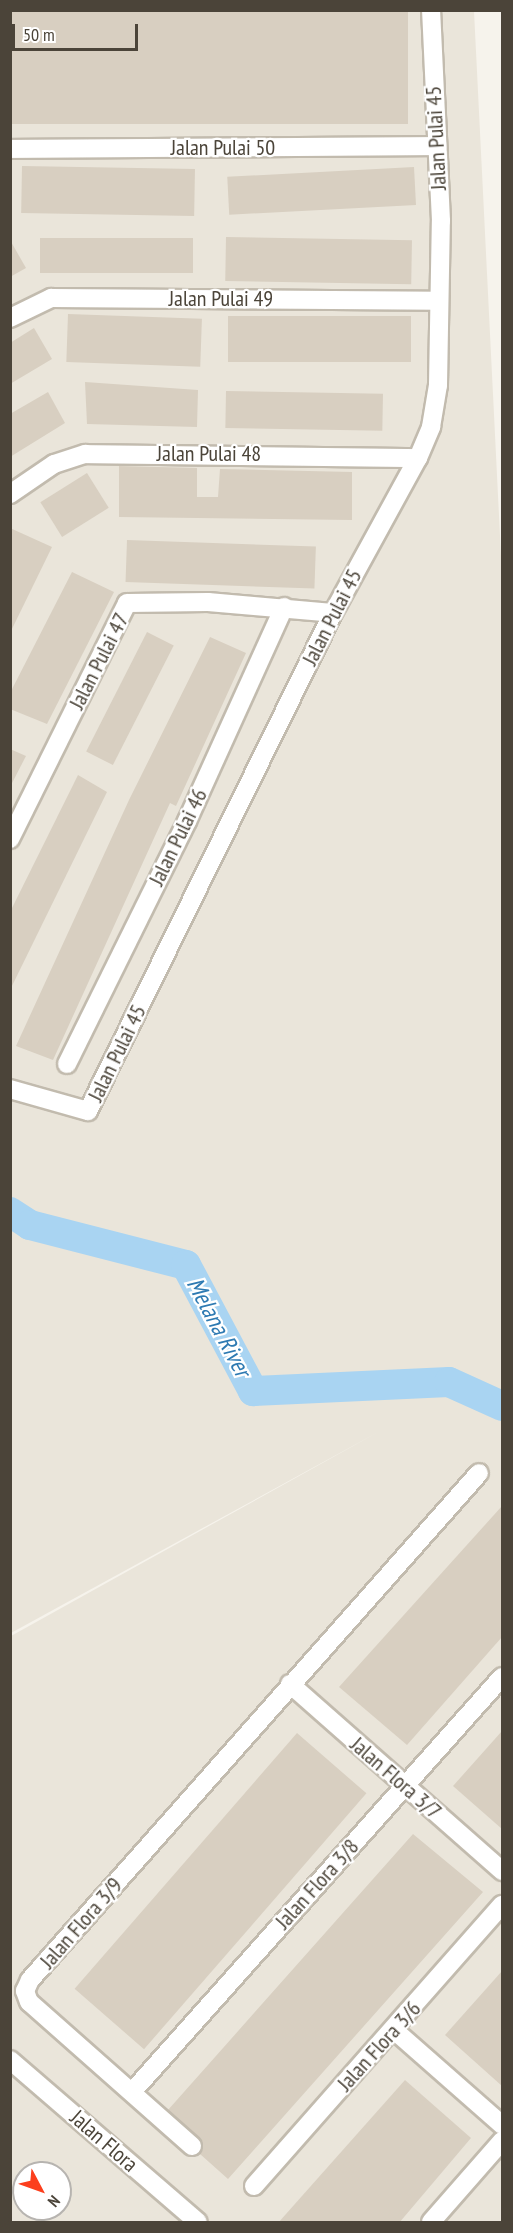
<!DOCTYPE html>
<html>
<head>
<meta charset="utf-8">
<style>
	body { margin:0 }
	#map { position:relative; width:513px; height:2233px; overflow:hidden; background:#f6f3ec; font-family:"PT Sans Narrow",sans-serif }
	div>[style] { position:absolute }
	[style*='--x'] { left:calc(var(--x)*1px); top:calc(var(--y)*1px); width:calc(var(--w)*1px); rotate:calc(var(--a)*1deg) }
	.residential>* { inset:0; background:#eae5da }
	.river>* { height:30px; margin:-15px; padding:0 15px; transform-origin:15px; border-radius:15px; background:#a9d4f2 }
	.building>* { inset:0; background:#d8cfc1; transform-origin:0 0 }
	.roads { filter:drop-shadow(2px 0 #c2bbae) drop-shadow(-2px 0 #c2bbae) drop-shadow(0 2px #c2bbae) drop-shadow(0 -2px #c2bbae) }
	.minor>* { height:18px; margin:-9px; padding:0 9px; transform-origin:9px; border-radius:9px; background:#fff }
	span { translate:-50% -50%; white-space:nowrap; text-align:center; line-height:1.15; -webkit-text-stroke:4.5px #fff; paint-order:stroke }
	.street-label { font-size:22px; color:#4b4439 }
	.water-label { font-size:24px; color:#2e7ab2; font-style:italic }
	.frame { position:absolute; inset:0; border:12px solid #4b4439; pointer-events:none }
	.north { position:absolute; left:12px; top:2161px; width:60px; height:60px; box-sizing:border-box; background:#fff; border:2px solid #b7b4b0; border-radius:50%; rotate:131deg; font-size:16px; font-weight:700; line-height:24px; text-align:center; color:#4b4439 }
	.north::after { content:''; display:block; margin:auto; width:21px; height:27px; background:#fc3f1d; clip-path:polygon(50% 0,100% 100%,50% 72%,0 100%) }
	.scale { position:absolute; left:12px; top:24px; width:126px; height:27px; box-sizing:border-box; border:3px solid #4b4439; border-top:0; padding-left:8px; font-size:18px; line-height:21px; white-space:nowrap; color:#4b4439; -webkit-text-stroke:4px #fff; paint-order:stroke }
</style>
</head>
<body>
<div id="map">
	<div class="residential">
		<i style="clip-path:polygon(evenodd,11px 11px,474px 11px,502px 576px,502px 2222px,11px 2222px,11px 1636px,380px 1431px,11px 1633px,11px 11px,24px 2173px,60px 2173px,60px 2209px,24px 2209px,24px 2173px)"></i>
	</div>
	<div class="river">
		<i style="--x:10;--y:1212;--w:24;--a:33"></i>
		<i style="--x:30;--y:1225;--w:161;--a:14.4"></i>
		<i style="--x:186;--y:1265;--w:143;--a:62"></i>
		<i style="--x:253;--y:1391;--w:196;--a:-2.6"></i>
		<i style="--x:449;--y:1382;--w:58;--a:24.4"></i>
	</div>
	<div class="building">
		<i style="left:10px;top:10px;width:398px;height:114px"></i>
		<i style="left:22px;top:166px;width:173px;height:47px;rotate:1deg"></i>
		<i style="left:414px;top:167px;width:38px;height:187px;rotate:87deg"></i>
		<i style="left:226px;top:237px;width:186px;height:44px;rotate:1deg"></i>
		<i style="left:40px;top:238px;width:153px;height:35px"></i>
		<i style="clip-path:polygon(10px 240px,26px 268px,10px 277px)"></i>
		<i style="left:68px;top:314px;width:134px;height:48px;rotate:2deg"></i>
		<i style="left:228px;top:316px;width:183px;height:46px"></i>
		<i style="clip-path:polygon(34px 328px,52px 359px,10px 384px,10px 343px)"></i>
		<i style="clip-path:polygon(85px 382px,198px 390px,197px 427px,87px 424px)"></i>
		<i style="left:226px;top:391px;width:157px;height:37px;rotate:1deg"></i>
		<i style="clip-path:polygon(48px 392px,65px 423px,10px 457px,10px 414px)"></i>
		<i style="clip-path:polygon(119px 466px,197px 468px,197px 497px,218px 497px,220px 469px,352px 472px,352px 520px,119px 517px)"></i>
		<i style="left:87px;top:473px;width:41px;height:55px;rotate:58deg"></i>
		<i style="clip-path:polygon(10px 528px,52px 547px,10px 633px)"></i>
		<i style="left:127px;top:540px;width:189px;height:42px;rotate:2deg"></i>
		<i style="clip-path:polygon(72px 572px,114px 592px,47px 724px,10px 709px,10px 693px)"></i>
		<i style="left:147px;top:632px;width:30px;height:134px;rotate:27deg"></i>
		<i style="clip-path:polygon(210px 637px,246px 653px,176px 806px,170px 803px,53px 1060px,16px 1046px,129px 800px)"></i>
		<i style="clip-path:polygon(10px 749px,26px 756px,10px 787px)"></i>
		<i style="clip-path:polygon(78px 775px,107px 792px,10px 990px,10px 912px)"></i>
		<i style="clip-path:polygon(502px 1506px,502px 1637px,407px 1745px,339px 1687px)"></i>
		<i style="clip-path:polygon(502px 1731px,502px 1829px,453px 1786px)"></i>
		<i style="left:297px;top:1733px;width:92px;height:339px;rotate:41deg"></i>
		<i style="clip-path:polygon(413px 1834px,483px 1892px,228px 2179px,200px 2154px,203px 2149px,199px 2138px,168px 2110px)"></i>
		<i style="clip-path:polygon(502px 1971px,502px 2086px,445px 2035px)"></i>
		<i style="clip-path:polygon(405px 2080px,471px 2138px,399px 2223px,278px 2223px)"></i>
	</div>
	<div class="roads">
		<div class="minor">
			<i style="--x:10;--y:149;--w:426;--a:-0.4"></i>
			<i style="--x:10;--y:318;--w:46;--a:-26"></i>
			<i style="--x:51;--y:298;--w:386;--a:0.4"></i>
			<i style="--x:10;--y:494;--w:53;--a:-34.3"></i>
			<i style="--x:54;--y:464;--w:33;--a:-18"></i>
			<i style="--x:85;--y:454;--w:333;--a:0.7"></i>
			<i style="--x:10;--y:839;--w:263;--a:-63.6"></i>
			<i style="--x:127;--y:603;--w:81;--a:-0.7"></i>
			<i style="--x:208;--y:602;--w:125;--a:5"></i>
			<i style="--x:67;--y:1064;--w:271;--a:-63.7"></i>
			<i style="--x:187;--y:821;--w:235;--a:-65.6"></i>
			<i style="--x:10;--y:1089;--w:81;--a:15.8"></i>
			<i style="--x:88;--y:1111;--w:555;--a:-63.8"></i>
			<i style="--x:333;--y:613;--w:177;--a:-61.3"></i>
			<i style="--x:418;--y:458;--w:34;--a:-67"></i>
			<i style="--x:431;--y:427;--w:43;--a:-80.5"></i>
			<i style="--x:438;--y:385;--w:164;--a:-89"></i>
			<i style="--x:441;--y:221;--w:211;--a:-92.7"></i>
			<i style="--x:290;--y:1684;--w:283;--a:41.4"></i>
			<i style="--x:394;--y:2030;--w:144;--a:41.3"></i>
			<i style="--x:10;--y:2060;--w:248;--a:40.8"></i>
			<i style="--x:132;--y:2092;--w:556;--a:-48.28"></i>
			<i style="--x:192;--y:2146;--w:217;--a:-138.5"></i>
			<i style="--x:29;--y:2002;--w:12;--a:-110"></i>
			<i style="--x:25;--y:1991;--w:12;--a:-66"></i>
			<i style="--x:30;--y:1980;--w:677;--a:-48.47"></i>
			<i style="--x:254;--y:2186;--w:375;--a:-48.6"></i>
			<i style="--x:431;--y:2222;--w:108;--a:-48.8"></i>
		</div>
	</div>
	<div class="street-label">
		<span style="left:436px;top:138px;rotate:-93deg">Jalan Pulai 45</span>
		<span style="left:223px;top:148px">Jalan Pulai 50</span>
		<span style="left:221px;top:299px">Jalan Pulai 49</span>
		<span style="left:209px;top:454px">Jalan Pulai 48</span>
		<span style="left:332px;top:617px;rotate:-63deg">Jalan Pulai 45</span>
		<span style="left:99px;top:661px;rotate:-63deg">Jalan Pulai 47</span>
		<span style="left:178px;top:837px;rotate:-64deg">Jalan Pulai 46</span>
		<span style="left:117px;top:1053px;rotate:-64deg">Jalan Pulai 45</span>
		<span style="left:396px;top:1778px;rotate:41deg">Jalan Flora 3/7</span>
		<span style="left:317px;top:1884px;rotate:-48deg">Jalan Flora 3/8</span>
		<span style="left:81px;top:1923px;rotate:-49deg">Jalan Flora 3/9</span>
		<span style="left:379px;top:2046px;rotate:-48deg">Jalan Flora 3/6</span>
		<span style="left:104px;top:2141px;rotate:41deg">Jalan Flora</span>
	</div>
	<div class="water-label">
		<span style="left:219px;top:1327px;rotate:62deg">Melana River</span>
	</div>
	<div class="frame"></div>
	<div class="north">N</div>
	<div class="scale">50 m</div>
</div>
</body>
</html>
